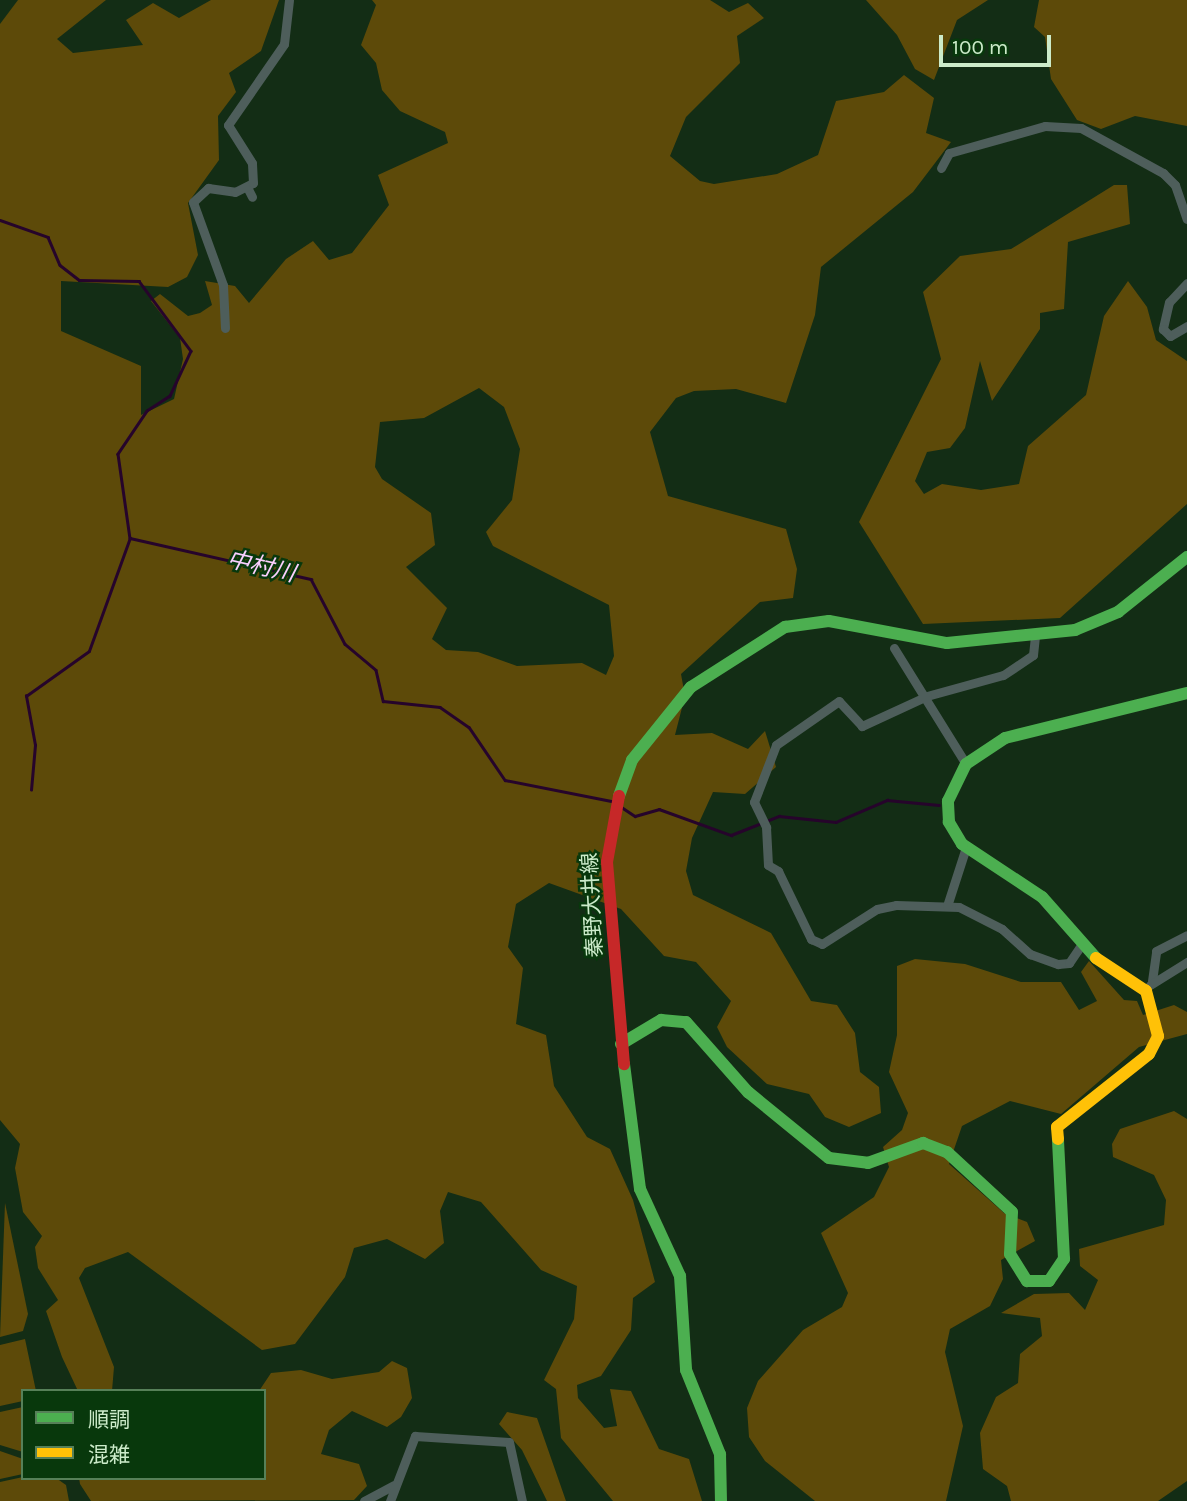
<!DOCTYPE html>
<html>
<head>
<meta charset="utf-8">
<style>
	body { margin:0 }
	#map { position:relative; width:1187px; height:1501px; overflow:hidden; background:#132d15; font-family:Karla,"Noto Sans JP",sans-serif }
	div>[style] { position:absolute }
	[style*='--x'] { left:calc(var(--x)*1px); top:calc(var(--y)*1px); width:calc(var(--w)*1px); rotate:calc(var(--a)*1deg) }
	.green>* { inset:0; background:#5d4a09 }
	.stream>* { height:2.5px; margin:-1.25px; padding:0 1.25px; transform-origin:1.25px; border-radius:1.25px; background:#26042b }
	.street>* { height:9px; margin:-4.5px; padding:0 4.5px; transform-origin:4.5px; border-radius:4.5px; background:#4e5e5b }
	.fast>* { height:12px; margin:-6px; padding:0 6px; transform-origin:6px; border-radius:6px; background:#4caf50 }
	.slow>* { height:12px; margin:-6px; padding:0 6px; transform-origin:6px; border-radius:6px; background:#ffc107 }
	.jam>* { height:12px; margin:-6px; padding:0 6px; transform-origin:6px; border-radius:6px; background:#c62828 }
	span { translate:-50% -50%; white-space:nowrap; text-align:center; line-height:1.15; -webkit-text-stroke:5px #08380c; paint-order:stroke }
	.street-label { font-size:21px; color:#ccebca }
	.water-label { font-size:23px; color:#fbd0ff; font-style:italic }
	.legend { position:absolute; left:21px; top:1389px; width:245px; height:91px; box-sizing:border-box; background:#08380c; border:2px solid #568058; margin:0; padding:9px 12px; list-style:none; font-size:21px; color:#ccebca }
	.legend li { display:flex; align-items:center; gap:14px; height:35px }
	.legend b { width:35px; border:2px solid #568058 }
	.scale { position:absolute; left:939px; top:35px; width:112px; height:32px; box-sizing:border-box; border:4px solid #ccebca; border-top:0; padding-left:9px; font-size:21px; line-height:24px; white-space:nowrap; color:#ccebca; -webkit-text-stroke:5px #08380c; paint-order:stroke }
</style>
</head>
<body>
<div id="map">
	<div class="green">
		<i style="clip-path:polygon(evenodd,18px 0,106px 0,57px 39px,73px 53px,143px 45px,126px 20px,153px 3px,179px 18px,211px 0,279px 0,261px 51px,229px 73px,236px 92px,218px 116px,219px 160px,188px 203px,198px 255px,187px 277px,168px 287px,61px 281px,61px 331px,141px 366px,141px 415px,174px 399px,183px 359px,180px 338px,151px 301px,160px 294px,188px 316px,200px 313px,212px 305px,205px 281px,235px 286px,249px 303px,286px 259px,313px 241px,329px 260px,352px 253px,389px 205px,378px 175px,448px 143px,445px 132px,400px 111px,382px 90px,376px 63px,361px 45px,376px 5px,372px 0,710px 0,729px 12px,748px 3px,764px 18px,737px 36px,740px 63px,686px 117px,670px 156px,700px 181px,714px 184px,777px 174px,818px 155px,836px 101px,884px 92px,904px 75px,934px 98px,926px 133px,951px 142px,913px 192px,821px 267px,815px 315px,786px 403px,736px 389px,694px 391px,676px 398px,650px 432px,668px 496px,786px 529px,797px 569px,793px 598px,760px 602px,681px 674px,685px 696px,675px 735px,712px 733px,748px 749px,765px 731px,776px 767px,745px 794px,713px 792px,692px 838px,686px 871px,693px 895px,771px 933px,811px 1001px,837px 1005px,855px 1033px,860px 1072px,879px 1087px,881px 1113px,849px 1127px,825px 1117px,809px 1094px,767px 1084px,727px 1047px,717px 1027px,731px 1001px,696px 962px,664px 956px,621px 909px,549px 883px,516px 904px,508px 947px,523px 968px,516px 1024px,546px 1035px,554px 1086px,587px 1137px,610px 1149px,633px 1200px,655px 1282px,633px 1298px,631px 1330px,601px 1376px,577px 1385px,578px 1398px,604px 1428px,617px 1426px,610px 1389px,631px 1391px,659px 1449px,689px 1459px,702px 1501px,613px 1501px,561px 1438px,556px 1389px,544px 1380px,574px 1319px,577px 1286px,541px 1270px,481px 1202px,448px 1192px,440px 1211px,444px 1243px,425px 1259px,387px 1239px,354px 1248px,345px 1277px,295px 1344px,262px 1350px,128px 1252px,85px 1268px,79px 1278px,114px 1367px,112px 1391px,78px 1391px,62px 1357px,46px 1311px,58px 1300px,38px 1268px,35px 1247px,42px 1236px,23px 1212px,15px 1168px,20px 1144px,0 1120px,0 24px,18px 0,479px 388px,504px 407px,520px 449px,512px 500px,486px 532px,493px 546px,609px 605px,614px 656px,606px 675px,582px 663px,517px 666px,478px 652px,446px 650px,432px 639px,447px 608px,406px 567px,435px 545px,431px 513px,382px 479px,375px 467px,380px 422px,424px 418px,479px 388px)"></i>
		<i style="clip-path:polygon(866px 0,988px 0,957px 20px,934px 80px,915px 69px,897px 35px)"></i>
		<i style="clip-path:polygon(1039px 0,1187px 0,1187px 126px,1135px 116px,1101px 129px,1077px 120px,1051px 79px,1045px 37px,1034px 27px)"></i>
		<i style="clip-path:polygon(1114px 185px,1127px 185px,1130px 224px,1068px 242px,1064px 309px,1040px 313px,1040px 329px,992px 401px,980px 361px,965px 428px,950px 448px,927px 452px,915px 481px,924px 494px,942px 484px,981px 490px,1019px 484px,1028px 446px,1086px 395px,1104px 316px,1128px 281px,1147px 307px,1156px 340px,1187px 361px,1187px 504px,1060px 618px,923px 624px,859px 522px,941px 359px,923px 292px,960px 256px,1011px 249px)"></i>
		<i style="clip-path:polygon(915px 959px,965px 964px,1021px 982px,1061px 982px,1079px 1010px,1097px 1001px,1081px 972px,1089px 961px,1124px 1000px,1137px 1001px,1143px 1015px,1174px 1005px,1187px 1012px,1187px 1034px,1139px 1047px,1061px 1114px,1010px 1101px,962px 1126px,949px 1164px,1004px 1213px,1027px 1222px,1035px 1241px,1001px 1260px,1003px 1279px,990px 1306px,950px 1329px,945px 1352px,963px 1426px,946px 1501px,815px 1501px,765px 1461px,749px 1437px,747px 1408px,758px 1381px,803px 1330px,842px 1307px,848px 1293px,821px 1233px,874px 1197px,889px 1167px,883px 1147px,902px 1130px,908px 1113px,889px 1072px,897px 1035px,897px 966px)"></i>
		<i style="clip-path:polygon(1174px 1111px,1187px 1119px,1187px 1481px,1158px 1501px,1011px 1501px,1007px 1486px,983px 1469px,980px 1433px,996px 1397px,1018px 1383px,1020px 1354px,1042px 1336px,1040px 1318px,1001px 1313px,1034px 1294px,1069px 1293px,1085px 1310px,1098px 1280px,1080px 1266px,1079px 1249px,1164px 1225px,1166px 1200px,1154px 1175px,1113px 1157px,1112px 1144px,1120px 1129px)"></i>
		<i style="clip-path:polygon(5px 1203px,28px 1314px,23px 1331px,0 1337px)"></i>
		<i style="clip-path:polygon(25px 1339px,36px 1391px,23px 1391px,23px 1401px,0 1406px,0 1345px)"></i>
		<i style="clip-path:polygon(392px 1361px,407px 1368px,412px 1398px,401px 1417px,387px 1427px,352px 1411px,329px 1430px,321px 1454px,359px 1464px,367px 1486px,354px 1500px,91px 1501px,80px 1484px,79px 1478px,264px 1478px,264px 1391px,259px 1391px,271px 1373px,301px 1370px,332px 1379px,379px 1372px)"></i>
		<i style="clip-path:polygon(23px 1407px,23px 1452px,0 1445px,0 1412px)"></i>
		<i style="clip-path:polygon(507px 1412px,537px 1418px,566px 1501px,547px 1501px,522px 1450px,499px 1424px)"></i>
		<i style="clip-path:polygon(0 1451px,23px 1459px,23px 1474px,0 1479px)"></i>
		<i style="clip-path:polygon(23px 1477px,56px 1478px,66px 1485px,69px 1501px,0 1501px,0 1482px)"></i>
	</div>
	<div class="stream">
		<i style="--x:0;--y:220;--w:51;--a:19.5"></i>
		<i style="--x:48;--y:237;--w:30;--a:67"></i>
		<i style="--x:60;--y:265;--w:24;--a:38"></i>
		<i style="--x:79;--y:280;--w:60;--a:1"></i>
		<i style="--x:139;--y:281;--w:87;--a:53.4"></i>
		<i style="--x:191;--y:351;--w:50;--a:115"></i>
		<i style="--x:170;--y:396;--w:27;--a:147"></i>
		<i style="--x:147;--y:411;--w:52;--a:124"></i>
		<i style="--x:118;--y:454;--w:85;--a:81.9"></i>
		<i style="--x:130;--y:538;--w:186;--a:12.8"></i>
		<i style="--x:311;--y:579;--w:73;--a:62.4"></i>
		<i style="--x:345;--y:644;--w:40;--a:40"></i>
		<i style="--x:376;--y:670;--w:32;--a:77"></i>
		<i style="--x:383;--y:701;--w:57;--a:6"></i>
		<i style="--x:440;--y:707;--w:35;--a:35"></i>
		<i style="--x:469;--y:727;--w:64;--a:55.8"></i>
		<i style="--x:505;--y:780;--w:108;--a:11.2"></i>
		<i style="--x:31;--y:790;--w:45;--a:-84.9"></i>
		<i style="--x:35;--y:745;--w:50;--a:-100.4"></i>
		<i style="--x:26;--y:696;--w:77;--a:-35.5"></i>
		<i style="--x:89;--y:651;--w:120;--a:-70.1"></i>
		<i style="--x:620;--y:806;--w:18;--a:34"></i>
		<i style="--x:635;--y:816;--w:25;--a:-16"></i>
		<i style="--x:659;--y:809;--w:77;--a:19.9"></i>
		<i style="--x:731;--y:835;--w:52;--a:-21.6"></i>
		<i style="--x:779;--y:816;--w:57;--a:6"></i>
		<i style="--x:836;--y:822;--w:56;--a:-23.3"></i>
		<i style="--x:887;--y:800;--w:52;--a:5.5"></i>
	</div>
	<div class="street">
		<i style="--x:941;--y:168;--w:17;--a:-62"></i>
		<i style="--x:949;--y:153;--w:100;--a:-15.7"></i>
		<i style="--x:1045;--y:126;--w:36;--a:3"></i>
		<i style="--x:1081;--y:128;--w:94;--a:28.8"></i>
		<i style="--x:1163;--y:173;--w:17;--a:45"></i>
		<i style="--x:1175;--y:185;--w:36;--a:71"></i>
		<i style="--x:247;--y:187;--w:11;--a:63"></i>
		<i style="--x:1187;--y:283;--w:26;--a:133"></i>
		<i style="--x:1169;--y:302;--w:28;--a:103"></i>
		<i style="--x:1163;--y:329;--w:10;--a:45"></i>
		<i style="--x:1170;--y:336;--w:20;--a:-30"></i>
		<i style="--x:225;--y:328;--w:43;--a:-92.7"></i>
		<i style="--x:223;--y:285;--w:88;--a:-109.9"></i>
		<i style="--x:193;--y:202;--w:21;--a:-43"></i>
		<i style="--x:208;--y:188;--w:27;--a:8"></i>
		<i style="--x:235;--y:192;--w:20;--a:-27"></i>
		<i style="--x:253;--y:183;--w:20;--a:-93"></i>
		<i style="--x:252;--y:163;--w:45;--a:-122.3"></i>
		<i style="--x:228;--y:125;--w:98;--a:-55.3"></i>
		<i style="--x:284;--y:44;--w:44;--a:-83.5"></i>
		<i style="--x:1035;--y:636;--w:19;--a:96"></i>
		<i style="--x:1033;--y:655;--w:36;--a:146"></i>
		<i style="--x:1003;--y:675;--w:79;--a:164.6"></i>
		<i style="--x:927;--y:696;--w:72;--a:155.2"></i>
		<i style="--x:862;--y:726;--w:34;--a:-133"></i>
		<i style="--x:839;--y:701;--w:77;--a:145.1"></i>
		<i style="--x:776;--y:745;--w:61;--a:111.1"></i>
		<i style="--x:754;--y:802;--w:28;--a:64"></i>
		<i style="--x:766;--y:827;--w:38;--a:87"></i>
		<i style="--x:768;--y:865;--w:12;--a:31"></i>
		<i style="--x:778;--y:871;--w:76;--a:64.1"></i>
		<i style="--x:811;--y:939;--w:12;--a:24"></i>
		<i style="--x:822;--y:944;--w:65;--a:-32.5"></i>
		<i style="--x:877;--y:909;--w:19;--a:-12"></i>
		<i style="--x:896;--y:905;--w:63;--a:1.8"></i>
		<i style="--x:959;--y:907;--w:48;--a:27.1"></i>
		<i style="--x:1002;--y:929;--w:38;--a:42"></i>
		<i style="--x:1030;--y:954;--w:30;--a:20"></i>
		<i style="--x:1058;--y:964;--w:11;--a:-5"></i>
		<i style="--x:1069;--y:963;--w:23;--a:-56"></i>
		<i style="--x:894;--y:648;--w:137;--a:58.2"></i>
		<i style="--x:947;--y:906;--w:62;--a:-72.1"></i>
		<i style="--x:1152;--y:981;--w:30;--a:-82"></i>
		<i style="--x:1156;--y:951;--w:35;--a:-27"></i>
		<i style="--x:1150;--y:985;--w:44;--a:-31.9"></i>
		<i style="--x:364;--y:1501;--w:34;--a:-28"></i>
		<i style="--x:390;--y:1501;--w:70;--a:-69"></i>
		<i style="--x:415;--y:1436;--w:94;--a:3.7"></i>
		<i style="--x:509;--y:1442;--w:60;--a:77.6"></i>
	</div>
	<div class="fast">
		<i style="--x:619;--y:796;--w:38;--a:-70"></i>
		<i style="--x:632;--y:760;--w:94;--a:-51.1"></i>
		<i style="--x:691;--y:687;--w:112;--a:-32.6"></i>
		<i style="--x:785;--y:627;--w:44;--a:-7.8"></i>
		<i style="--x:829;--y:621;--w:120;--a:10.6"></i>
		<i style="--x:947;--y:643;--w:129;--a:-5.8"></i>
		<i style="--x:1075;--y:630;--w:47;--a:-22.7"></i>
		<i style="--x:1118;--y:612;--w:88;--a:-38.6"></i>
		<i style="--x:1096;--y:958;--w:81;--a:-131.5"></i>
		<i style="--x:1042;--y:897;--w:96;--a:-146.5"></i>
		<i style="--x:962;--y:844;--w:26;--a:-121"></i>
		<i style="--x:949;--y:822;--w:21;--a:-93"></i>
		<i style="--x:948;--y:801;--w:41;--a:-64.1"></i>
		<i style="--x:966;--y:764;--w:47;--a:-33.7"></i>
		<i style="--x:1005;--y:738;--w:187;--a:-13.9"></i>
		<i style="--x:621;--y:1044;--w:47;--a:-31"></i>
		<i style="--x:661;--y:1020;--w:25;--a:5"></i>
		<i style="--x:686;--y:1022;--w:94;--a:48.5"></i>
		<i style="--x:748;--y:1092;--w:104;--a:39.2"></i>
		<i style="--x:829;--y:1158;--w:39;--a:7"></i>
		<i style="--x:868;--y:1163;--w:59;--a:-20"></i>
		<i style="--x:923;--y:1143;--w:26;--a:21"></i>
		<i style="--x:947;--y:1152;--w:88;--a:42.7"></i>
		<i style="--x:1012;--y:1212;--w:42;--a:92.7"></i>
		<i style="--x:1010;--y:1254;--w:32;--a:58"></i>
		<i style="--x:1027;--y:1281;--w:22;--a:0"></i>
		<i style="--x:1049;--y:1281;--w:27;--a:-56"></i>
		<i style="--x:1064;--y:1259;--w:120;--a:-92.9"></i>
		<i style="--x:624;--y:1064;--w:126;--a:82.7"></i>
		<i style="--x:640;--y:1189;--w:96;--a:65.3"></i>
		<i style="--x:680;--y:1276;--w:94;--a:86.3"></i>
		<i style="--x:686;--y:1370;--w:91;--a:68"></i>
		<i style="--x:720;--y:1454;--w:47;--a:88.8"></i>
	</div>
	<div class="slow">
		<i style="--x:1058;--y:1139;--w:12;--a:-95"></i>
		<i style="--x:1057;--y:1127;--w:117;--a:-38.4"></i>
		<i style="--x:1149;--y:1054;--w:20;--a:-63"></i>
		<i style="--x:1158;--y:1036;--w:47;--a:-104.9"></i>
		<i style="--x:1146;--y:991;--w:60;--a:-146.6"></i>
	</div>
	<div class="jam">
		<i style="--x:619;--y:796;--w:67;--a:100.3"></i>
		<i style="--x:607;--y:862;--w:203;--a:85.2"></i>
	</div>
	<div class="street-label">
		<span style="left:592px;top:905px;rotate:-93deg">秦野大井線</span>
	</div>
	<div class="water-label">
		<span style="left:261px;top:567px;rotate:13deg">中村川</span>
	</div>
	<ul class="legend">
	<li><b style="height:9px;background:#4caf50"></b>順調</li>
	<li><b style="height:9px;background:#ffc107"></b>混雑</li>
	</ul>
	<div class="scale">100 m</div>
</div>
</body>
</html>
